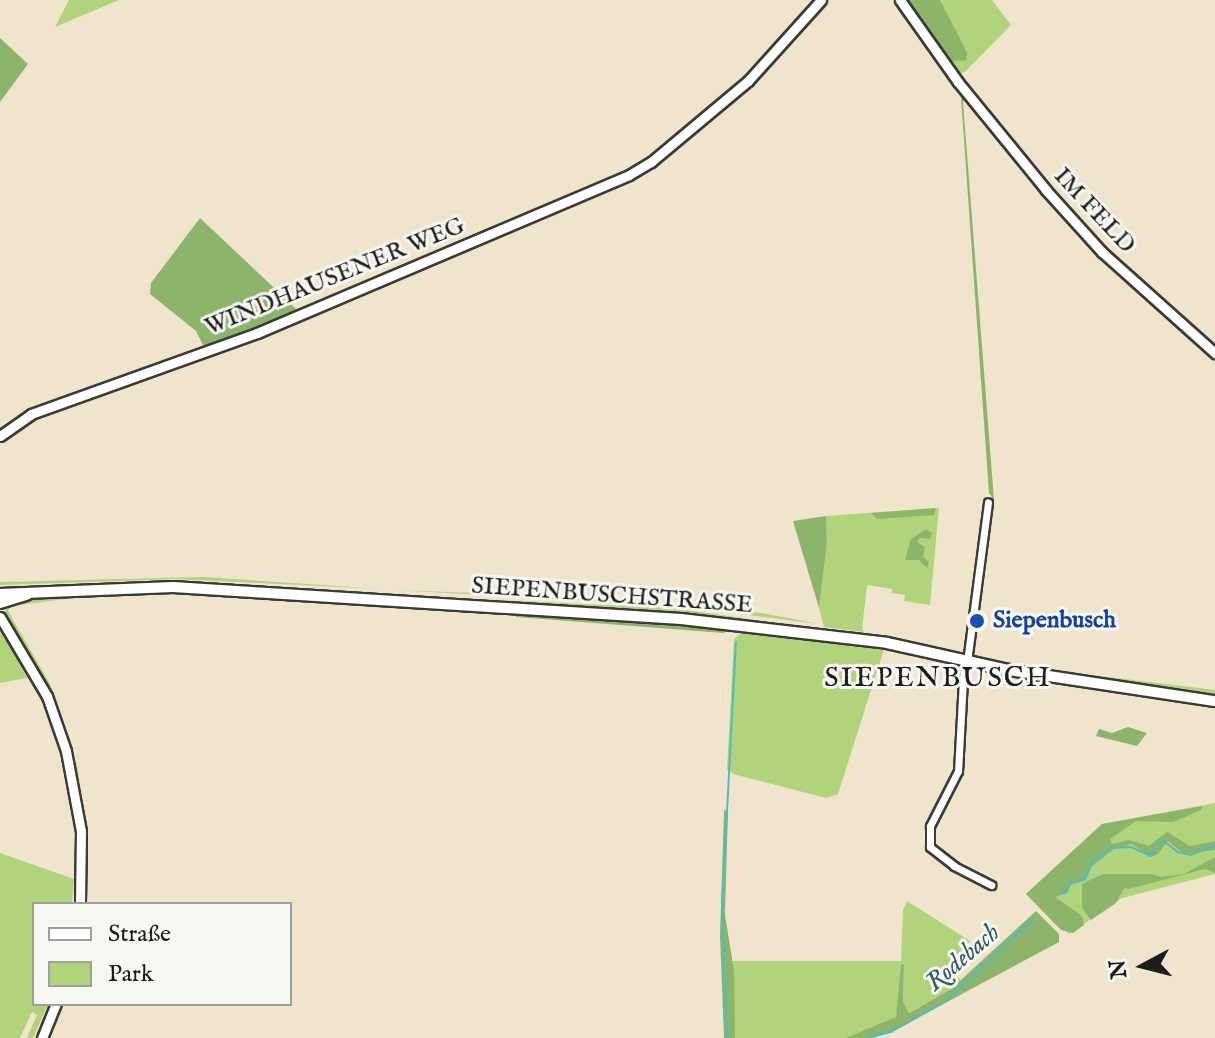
<!DOCTYPE html>
<html>
<head>
<meta charset="utf-8">
<style>
	body { margin:0 }
	#map { position:relative; width:1215px; height:1038px; overflow:hidden; background:#f0e5cc; font-family:"IM FELL English",serif }
	div>[style] { position:absolute }
	[style*='--x'] { left:calc(var(--x)*1px); top:calc(var(--y)*1px); width:calc(var(--w)*1px); rotate:calc(var(--a)*1deg) }
	.green>* { inset:0; background:#b0d37b }
	.forest>* { inset:0; background:#8cb56b }
	.stream>* { height:2px; margin:-1px; padding:0 1px; transform-origin:1px; border-radius:1px; background:#4ebbc8 }
	.roads { filter:drop-shadow(2px 0 #3c3a36) drop-shadow(-2px 0 #3c3a36) drop-shadow(0 2px #3c3a36) drop-shadow(0 -2px #3c3a36) }
	.minor>* { height:7px; margin:-3.5px; padding:0 3.5px; transform-origin:3.5px; border-radius:3.5px; background:#fff }
	.tertiary>* { height:9px; margin:-4.5px; padding:0 4.5px; transform-origin:4.5px; border-radius:4.5px; background:#fff }
	.secondary>* { height:10px; margin:-5px; padding:0 5px; transform-origin:5px; border-radius:5px; background:#fff }
	.dots>* { width:22px; height:22px; translate:-50% -50%; box-sizing:border-box; border:4px solid #f6f6f2; border-radius:50% }
	span { translate:-50% -50%; white-space:nowrap; text-align:center; line-height:1.15; -webkit-text-stroke:6px #f6f6f2; paint-order:stroke }
	.street-label { font-size:24px; color:#1c1c1c }
	.transit-label { font-size:24px; color:#164399; font-weight:700 }
	.left { translate:0 -50%; text-align:left }
	.water-label { font-size:26px; color:#305c61; font-style:italic }
	.quarter-label { font-size:28px; color:#1c1c1c; letter-spacing:2px }
	.legend { position:absolute; left:32px; top:902px; width:260px; height:104px; box-sizing:border-box; background:#f6f6f2; border:2px solid #9f9f9c; margin:0; padding:10px 14px; list-style:none; font-size:24px; color:#1c1c1c }
	.legend li { display:flex; align-items:center; gap:16px; height:40px }
	.legend b { width:40px; border:2px solid #9f9f9c }
	.north { position:absolute; left:1103px; top:926px; width:80px; height:80px; -webkit-text-stroke:6px #f6f6f2; paint-order:stroke; rotate:263deg; font-size:22px; font-weight:700; line-height:32px; text-align:center; color:#1c1c1c }
	.north::after { content:''; display:block; margin:auto; width:28px; height:36px; background:#1c1c1c; clip-path:polygon(50% 0,100% 100%,50% 72%,0 100%) }
</style>
</head>
<body>
<div id="map">
	<div class="green">
		<i style="clip-path:polygon(69px 0,119px 0,55px 27px)"></i>
		<i style="clip-path:polygon(904px 0,992px 0,1011px 25px,965px 72px,958px 74px)"></i>
		<i style="clip-path:polygon(939px 508px,930px 605px,904px 601px,905px 595px,892px 593px,892px 589px,867px 585px,862px 629px,864px 632px,824px 627px,819px 608px,827px 543px,826px 516px)"></i>
		<i style="clip-path:polygon(203px 577px,383px 589px,175px 579px,0 585px,0 582px)"></i>
		<i style="clip-path:polygon(166px 582px,204px 582px,379px 594px,0 590px)"></i>
		<i style="clip-path:polygon(392px 590px,615px 598px,762px 613px,819px 624px,670px 605px)"></i>
		<i style="clip-path:polygon(168px 591px,379px 603px,385px 608px,179px 594px,88px 596px,12px 606px,8px 610px,12px 618px,50px 684px,77px 765px,87px 830px,88px 876px,78px 784px,64px 732px,40px 671px,4px 612px,15px 602px,40px 597px)"></i>
		<i style="clip-path:polygon(391px 595px,673px 608px,818px 629px,691px 615px)"></i>
		<i style="clip-path:polygon(744px 630px,885px 646px,838px 794px,826px 798px,733px 774px,727px 769px,734px 639px)"></i>
		<i style="clip-path:polygon(0 632px,11px 648px,27px 678px,0 683px)"></i>
		<i style="clip-path:polygon(1092px 675px,1215px 690px,1215px 694px,1181px 691px)"></i>
		<i style="clip-path:polygon(1215px 803px,1215px 874px,1122px 898px,1069px 934px,1026px 894px,1102px 824px)"></i>
		<i style="clip-path:polygon(0 853px,74px 879px,72px 904px,34px 904px,34px 1004px,48px 1004px,33px 1038px,27px 1038px,37px 1015px,32px 1012px,20px 1038px,0 1038px)"></i>
		<i style="clip-path:polygon(907px 901px,970px 941px,950px 969px,961px 980px,951px 989px,908px 1013px,903px 1001px,904px 965px,896px 1017px,892px 1021px,846px 1038px,735px 1038px,731px 961px,901px 961px,903px 910px)"></i>
	</div>
	<div class="forest">
		<i style="clip-path:polygon(904px 0,940px 0,967px 53px,966px 60px,947px 62px)"></i>
		<i style="clip-path:polygon(0 38px,28px 64px,0 102px)"></i>
		<i style="clip-path:polygon(961px 98px,966px 99px,963px 102px,994px 500px,989px 493px)"></i>
		<i style="clip-path:polygon(200px 218px,288px 301px,296px 309px,294px 314px,205px 349px,196px 331px,150px 294px,151px 283px)"></i>
		<i style="clip-path:polygon(936px 508px,934px 515px,877px 519px,871px 513px)"></i>
		<i style="clip-path:polygon(826px 516px,827px 543px,819px 608px,793px 521px)"></i>
		<i style="clip-path:polygon(926px 529px,932px 533px,930px 539px,920px 538px,917px 542px,925px 547px,923px 557px,929px 562px,927px 568px,919px 560px,905px 560px,911px 539px)"></i>
		<i style="clip-path:polygon(516px 611px,560px 614px,729px 628px,724px 633px,516px 617px)"></i>
		<i style="clip-path:polygon(1128px 727px,1147px 733px,1137px 746px,1096px 736px,1099px 729px,1112px 733px)"></i>
		<i style="clip-path:polygon(1203px 806px,1201px 810px,1173px 822px,1136px 821px,1110px 839px,1112px 844px,1129px 840px,1149px 846px,1167px 832px,1190px 846px,1215px 841px,1215px 850px,1184px 854px,1168px 841px,1158px 854px,1151px 857px,1132px 844px,1114px 849px,1091px 867px,1084px 881px,1071px 885px,1066px 893px,1055px 897px,1082px 916px,1084px 925px,1073px 933px,1061px 930px,1026px 894px,1102px 824px)"></i>
		<i style="clip-path:polygon(724px 810px,728px 811px,725px 915px,734px 971px,735px 1038px,724px 1038px,720px 936px)"></i>
		<i style="clip-path:polygon(1215px 857px,1215px 873px,1205px 869px,1128px 889px,1125px 887px,1116px 903px,1091px 920px,1082px 908px,1082px 884px,1103px 874px,1152px 874px,1160px 877px,1184px 874px)"></i>
		<i style="clip-path:polygon(1036px 911px,1059px 934px,1059px 942px,895px 1030px,869px 1038px,846px 1038px,896px 1017px,901px 965px,904px 964px,903px 1001px,909px 1013px,951px 989px)"></i>
	</div>
	<div class="stream">
		<i style="--x:1060;--y:894;--w:6;--a:-18"></i>
		<i style="--x:1066;--y:892;--w:10;--a:-66"></i>
		<i style="--x:1070;--y:883;--w:16;--a:-15"></i>
		<i style="--x:1085;--y:879;--w:20;--a:-66"></i>
		<i style="--x:1093;--y:861;--w:21;--a:-37"></i>
		<i style="--x:1110;--y:848;--w:21;--a:-3"></i>
		<i style="--x:1131;--y:847;--w:21;--a:25"></i>
		<i style="--x:1150;--y:856;--w:20;--a:-53"></i>
		<i style="--x:1162;--y:840;--w:20;--a:37"></i>
		<i style="--x:1178;--y:852;--w:12;--a:14"></i>
		<i style="--x:1190;--y:855;--w:27;--a:-20"></i>
		<i style="--x:727;--y:1038;--w:131;--a:-92.2"></i>
		<i style="--x:722;--y:907;--w:265;--a:-87"></i>
		<i style="--x:868;--y:1038;--w:24;--a:-15"></i>
		<i style="--x:891;--y:1032;--w:63;--a:-29.4"></i>
		<i style="--x:946;--y:1001;--w:121;--a:-43.3"></i>
	</div>
	<div class="roads">
		<div class="minor">
			<i style="--x:964;--y:661;--w:110;--a:93.1"></i>
			<i style="--x:958;--y:771;--w:62;--a:117"></i>
			<i style="--x:930;--y:826;--w:21;--a:90"></i>
			<i style="--x:930;--y:847;--w:31;--a:38"></i>
			<i style="--x:954;--y:866;--w:42;--a:27.2"></i>
			<i style="--x:967;--y:662;--w:161;--a:-82.5"></i>
		</div>
		<div class="tertiary">
			<i style="--x:900;--y:0;--w:100;--a:54.7"></i>
			<i style="--x:958;--y:82;--w:139;--a:50.8"></i>
			<i style="--x:1046;--y:190;--w:84;--a:47.9"></i>
			<i style="--x:1102;--y:252;--w:152;--a:41.8"></i>
			<i style="--x:0;--y:436;--w:38;--a:-35"></i>
			<i style="--x:31;--y:414;--w:240;--a:-19.7"></i>
			<i style="--x:257;--y:333;--w:404;--a:-23"></i>
			<i style="--x:629;--y:175;--w:26;--a:-31"></i>
			<i style="--x:651;--y:162;--w:126;--a:-39.9"></i>
			<i style="--x:748;--y:81;--w:109;--a:-48"></i>
			<i style="--x:0;--y:617;--w:92;--a:59.3"></i>
			<i style="--x:47;--y:696;--w:58;--a:70.9"></i>
			<i style="--x:66;--y:751;--w:81;--a:79.4"></i>
			<i style="--x:81;--y:831;--w:73;--a:90.8"></i>
			<i style="--x:42;--y:1038;--w:37;--a:-68"></i>
		</div>
		<div class="secondary">
			<i style="--x:0;--y:594;--w:173;--a:-2.3"></i>
			<i style="--x:173;--y:587;--w:509;--a:3.6"></i>
			<i style="--x:681;--y:619;--w:207;--a:6.6"></i>
			<i style="--x:887;--y:643;--w:125;--a:12.5"></i>
			<i style="--x:1009;--y:670;--w:208;--a:8.6"></i>
			<i style="--x:0;--y:603;--w:28;--a:-17"></i>
		</div>
	</div>
	<div class="dots">
		<i style="left:977px;top:621px;background:#1a4fb4"></i>
	</div>
	<div class="street-label">
		<span style="left:1094px;top:211px;rotate:47deg">IM FELD</span>
		<span style="left:335px;top:277px;rotate:-22deg">WINDHAUSENER WEG</span>
		<span style="left:612px;top:596px;rotate:4deg">SIEPENBUSCHSTRASSE</span>
	</div>
	<div class="transit-label">
		<span class="left" style="left:993px;top:621px">Siepenbusch</span>
	</div>
	<div class="water-label">
		<span style="left:963px;top:958px;rotate:-41deg">Rodebach</span>
	</div>
	<div class="quarter-label">
		<span style="left:938px;top:679px">SIEPENBUSCH</span>
	</div>
	<ul class="legend">
	<li><b style="height:10px;background:#fff"></b>Straße</li>
	<li><b style="height:22px;background:#b0d37b"></b>Park</li>
	</ul>
	<div class="north">N</div>
</div>
</body>
</html>
